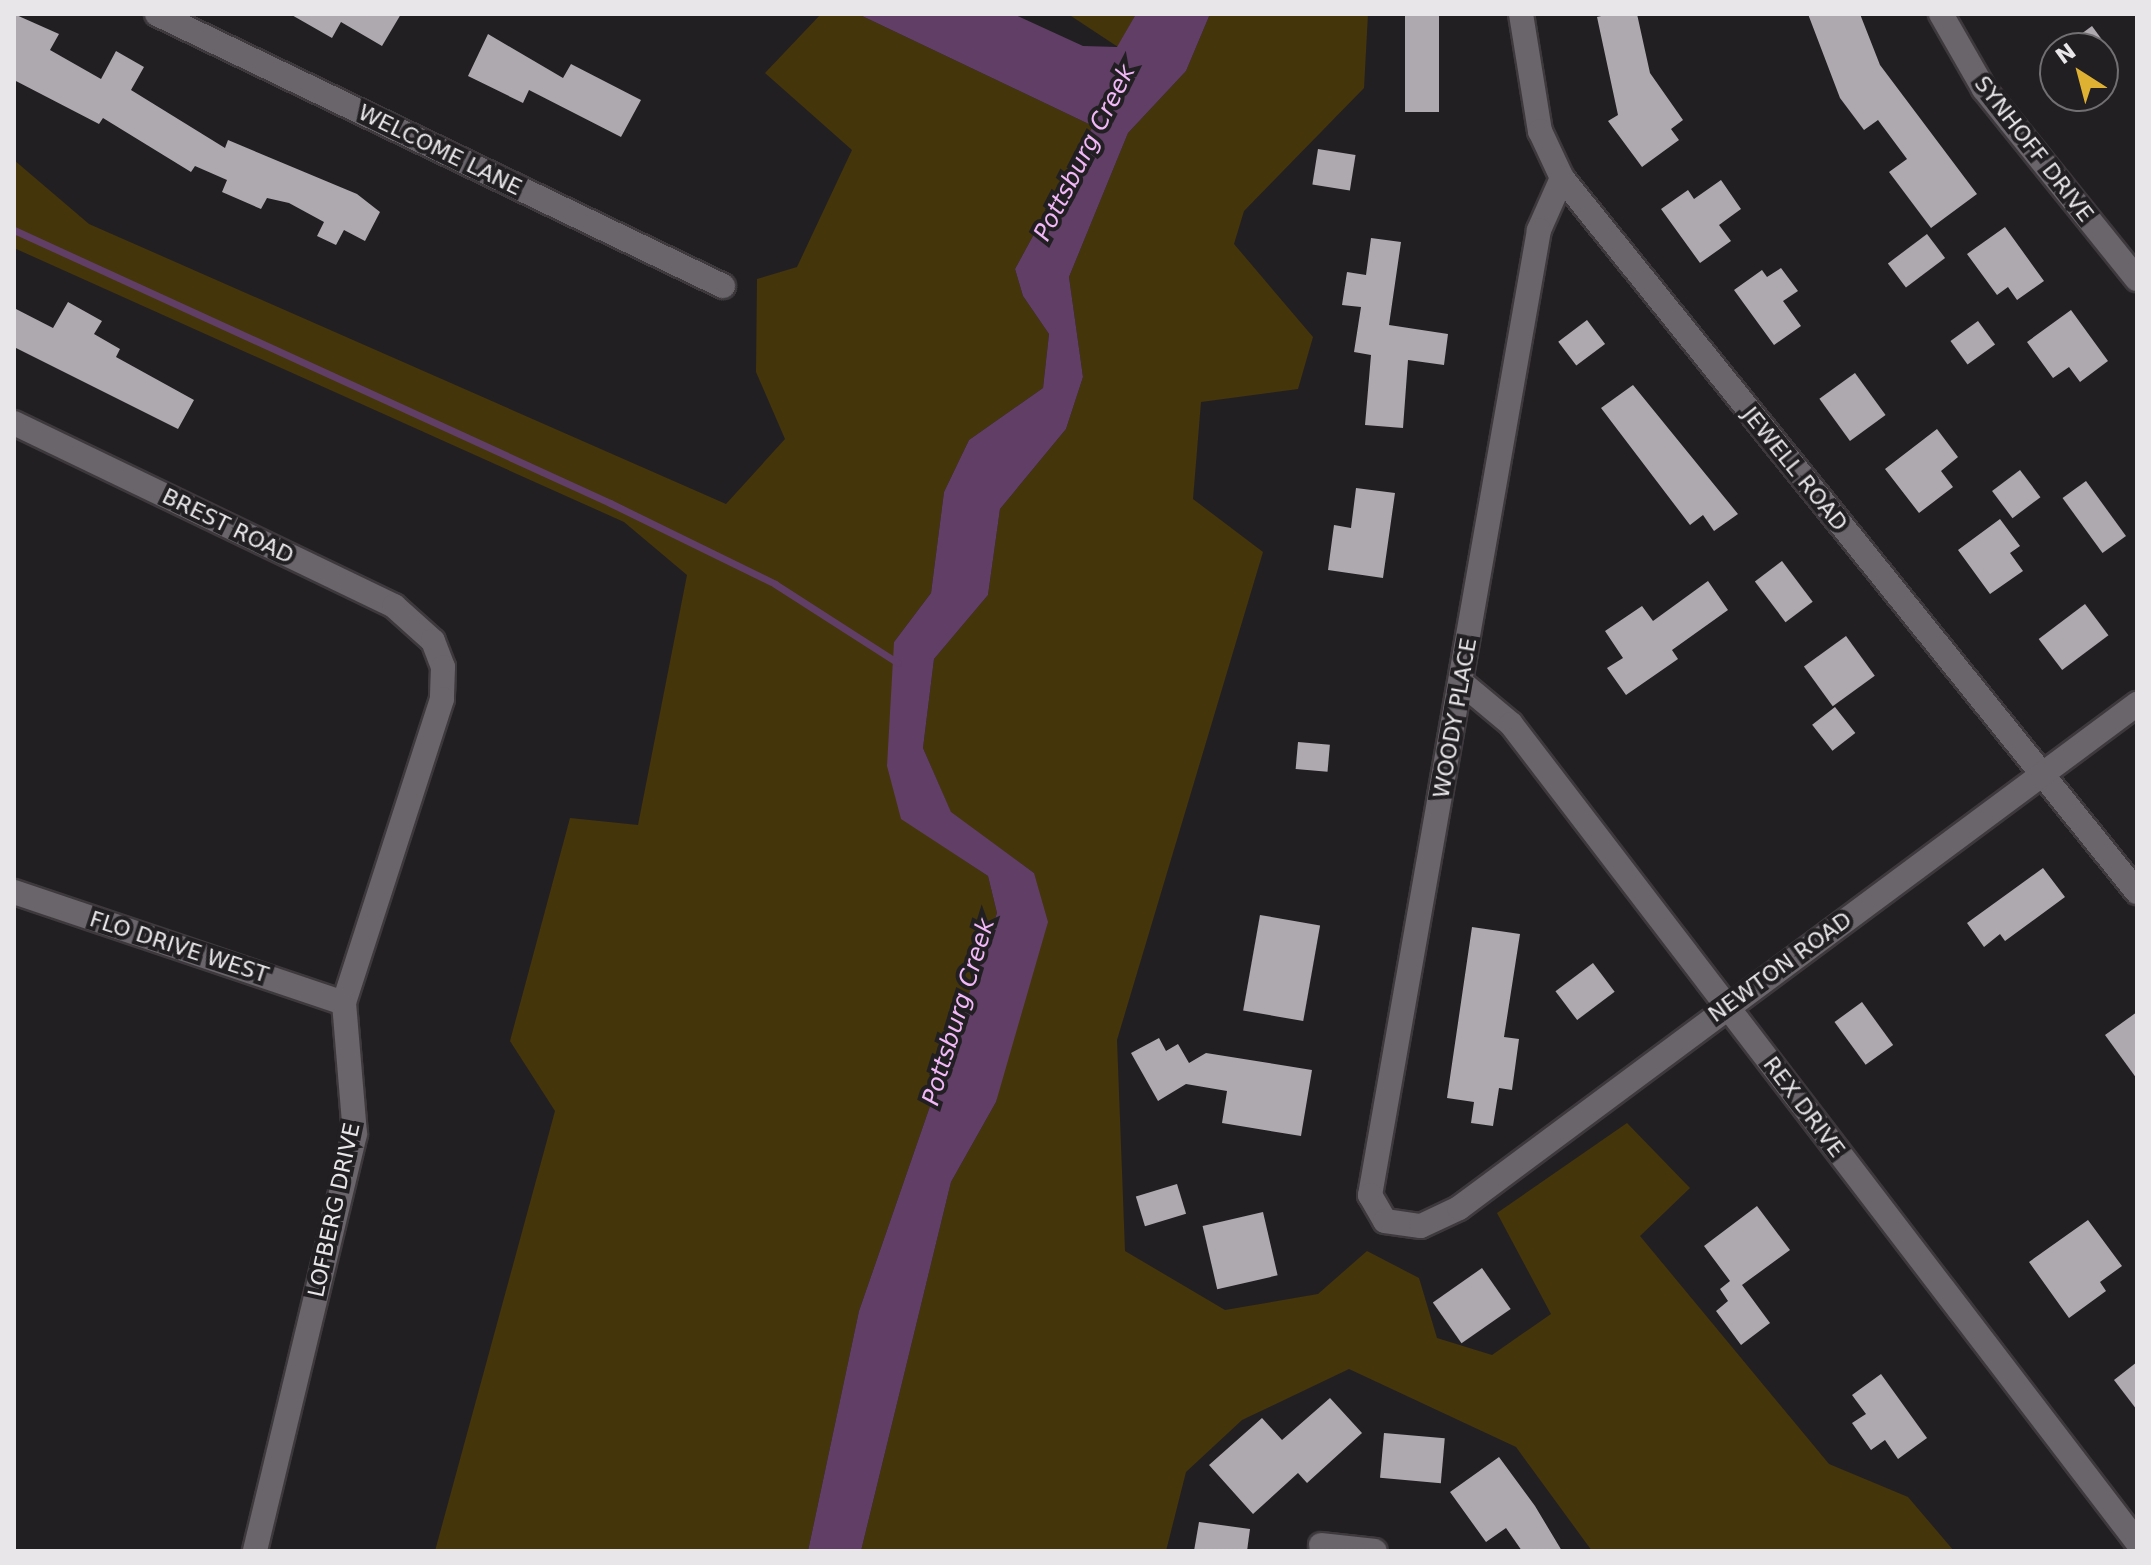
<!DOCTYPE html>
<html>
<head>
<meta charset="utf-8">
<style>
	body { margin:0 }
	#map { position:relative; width:2151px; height:1565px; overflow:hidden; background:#221f23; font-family:"DejaVu Sans",sans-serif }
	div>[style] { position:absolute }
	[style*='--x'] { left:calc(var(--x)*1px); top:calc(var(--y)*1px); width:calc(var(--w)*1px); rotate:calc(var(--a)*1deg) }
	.green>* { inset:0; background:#45350b }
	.water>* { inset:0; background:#613e65 }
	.stream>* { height:7px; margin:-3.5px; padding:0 3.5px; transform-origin:3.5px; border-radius:3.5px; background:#613e65 }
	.building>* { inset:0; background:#aea9af; transform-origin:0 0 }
	.roads { filter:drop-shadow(2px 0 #3d393d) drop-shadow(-2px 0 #3d393d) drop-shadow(0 2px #3d393d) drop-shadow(0 -2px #3d393d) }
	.minor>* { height:24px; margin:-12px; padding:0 12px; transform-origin:12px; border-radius:12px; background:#69656a }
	span { translate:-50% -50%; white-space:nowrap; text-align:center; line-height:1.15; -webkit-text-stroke:8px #221f23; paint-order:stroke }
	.street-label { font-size:22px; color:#e9e6e9 }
	.water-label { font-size:24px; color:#f1b7f7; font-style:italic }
	.frame { position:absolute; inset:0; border:16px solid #e9e6e9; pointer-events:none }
	.north { position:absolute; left:2039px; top:32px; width:80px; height:80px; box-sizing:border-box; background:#221f23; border:2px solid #726f72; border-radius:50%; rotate:324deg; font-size:22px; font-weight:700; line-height:32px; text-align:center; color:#e9e6e9 }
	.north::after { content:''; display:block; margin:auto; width:28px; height:36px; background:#deb133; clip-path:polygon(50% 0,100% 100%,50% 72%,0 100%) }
</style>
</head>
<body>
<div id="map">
	<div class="green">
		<i style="clip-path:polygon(821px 14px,858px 14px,1093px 126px,1015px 269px,1023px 296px,1049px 334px,1043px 388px,969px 440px,944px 492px,931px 593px,894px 642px,901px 818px,988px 876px,997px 913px,859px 1311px,808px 1551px,435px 1551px,555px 1111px,510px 1041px,570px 818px,638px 825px,687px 575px,624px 522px,14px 248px,14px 160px,89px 224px,726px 504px,785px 439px,756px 372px,757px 279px,797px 267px,852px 150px,765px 73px)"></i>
		<i style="clip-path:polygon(1068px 14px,1136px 14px,1118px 47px)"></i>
		<i style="clip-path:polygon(1210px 14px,1368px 14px,1364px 88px,1244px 211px,1234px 244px,1313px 337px,1298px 389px,1201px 402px,1193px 499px,1263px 552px,1117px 1040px,1125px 1251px,1225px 1310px,1318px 1294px,1367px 1251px,1419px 1278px,1437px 1338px,1492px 1355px,1551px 1314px,1497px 1213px,1627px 1123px,1690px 1188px,1640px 1236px,1829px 1464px,1908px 1497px,1954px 1551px,1592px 1551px,1516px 1447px,1349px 1369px,1242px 1420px,1186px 1472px,1166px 1551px,861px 1551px,951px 1182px,996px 1102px,1034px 873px,951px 813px,923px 748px,934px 659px,988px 595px,1000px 509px,1066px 429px,1083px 377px,1069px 277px,1128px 133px,1186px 71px)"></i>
	</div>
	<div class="water">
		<i style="clip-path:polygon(858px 14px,1013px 14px,1083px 46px,1117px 47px,1136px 14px,1210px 14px,1186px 71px,1128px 133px,1069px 277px,1083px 377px,1066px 429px,1000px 509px,988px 595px,934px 659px,923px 748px,951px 812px,1034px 873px,1048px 922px,996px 1102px,951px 1182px,861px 1551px,808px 1551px,859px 1311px,997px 913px,988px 876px,901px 819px,887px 766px,894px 642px,931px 593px,944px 492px,969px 440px,1043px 388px,1049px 334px,1023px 296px,1015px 269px,1093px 126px)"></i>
	</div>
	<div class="stream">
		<i style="--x:14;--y:230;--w:656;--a:24.61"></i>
		<i style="--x:610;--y:503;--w:184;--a:26.1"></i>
		<i style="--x:775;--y:584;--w:146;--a:32.7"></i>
	</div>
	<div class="building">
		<i style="clip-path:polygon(14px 14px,59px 34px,50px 50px,101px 79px,116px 51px,144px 67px,131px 90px,225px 148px,228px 140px,357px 194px,380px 212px,365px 241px,344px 230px,336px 245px,317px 236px,324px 222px,289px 203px,267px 198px,261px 209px,222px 192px,227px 180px,195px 166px,191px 172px,103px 118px,99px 124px,14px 80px)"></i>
		<i style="clip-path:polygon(290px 14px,401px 14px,382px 46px,341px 22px,332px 38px)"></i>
		<i style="left:1405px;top:14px;width:34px;height:98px"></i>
		<i style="clip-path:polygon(1610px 14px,1637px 14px,1650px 73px,1683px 120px,1671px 129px,1679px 140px,1642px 167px,1608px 121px,1618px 115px,1597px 17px)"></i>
		<i style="clip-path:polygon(1808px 14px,1860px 14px,1880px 65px,1977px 194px,1931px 228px,1889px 172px,1907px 159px,1878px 120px,1864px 130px,1840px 98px)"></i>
		<i style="clip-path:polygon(2092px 26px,2108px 48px,2062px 48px)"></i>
		<i style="clip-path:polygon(488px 34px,563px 78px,571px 64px,641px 100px,621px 137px,529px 90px,523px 103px,468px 76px)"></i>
		<i style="left:1318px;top:149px;width:38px;height:36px;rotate:9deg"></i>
		<i style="clip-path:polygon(1721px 180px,1741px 209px,1719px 225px,1731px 241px,1700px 263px,1661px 209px,1688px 190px,1694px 199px)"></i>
		<i style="clip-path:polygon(2005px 227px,2044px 281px,2017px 300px,2008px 287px,1997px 295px,1967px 254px)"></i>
		<i style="left:1927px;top:234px;width:30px;height:49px;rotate:53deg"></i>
		<i style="clip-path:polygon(1371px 238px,1401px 242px,1389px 325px,1448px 334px,1444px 365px,1408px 360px,1403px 428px,1365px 425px,1371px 355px,1354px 352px,1361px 307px,1342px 305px,1347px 272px,1366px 275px)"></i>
		<i style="clip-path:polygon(1781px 268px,1798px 291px,1783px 301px,1801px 326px,1774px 345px,1734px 290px,1762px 270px,1767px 277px)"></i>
		<i style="clip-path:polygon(68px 302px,102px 321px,94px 334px,120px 349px,116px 357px,194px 400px,178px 429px,14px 347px,14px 308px,53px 328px)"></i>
		<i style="clip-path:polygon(2071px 310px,2108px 361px,2080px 382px,2069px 367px,2053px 378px,2027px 342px)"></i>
		<i style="left:1587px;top:320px;width:30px;height:36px;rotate:53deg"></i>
		<i style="left:1978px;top:321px;width:29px;height:34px;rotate:54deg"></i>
		<i style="left:1855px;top:373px;width:52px;height:44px;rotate:54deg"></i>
		<i style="clip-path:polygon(1633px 385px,1738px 514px,1714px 531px,1703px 515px,1690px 525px,1601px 408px)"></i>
		<i style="clip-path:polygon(1937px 429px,1958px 457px,1941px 471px,1953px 487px,1919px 513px,1885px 469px)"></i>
		<i style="left:2020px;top:470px;width:34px;height:35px;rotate:53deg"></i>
		<i style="left:2086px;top:481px;width:68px;height:29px;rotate:54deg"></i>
		<i style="clip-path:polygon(1356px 488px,1395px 493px,1383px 578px,1328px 570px,1334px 525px,1351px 528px)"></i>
		<i style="clip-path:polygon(2000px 519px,2020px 546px,2010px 553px,2023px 571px,1990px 594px,1958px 550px)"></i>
		<i style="left:1782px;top:561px;width:51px;height:34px;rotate:53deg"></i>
		<i style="clip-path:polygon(1708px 581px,1728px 610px,1672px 650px,1678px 659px,1626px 695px,1607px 668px,1623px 658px,1605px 631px,1642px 606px,1653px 621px)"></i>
		<i style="left:2085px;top:604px;width:39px;height:58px;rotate:53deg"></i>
		<i style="left:1846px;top:636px;width:49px;height:52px;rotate:54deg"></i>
		<i style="left:1835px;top:707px;width:33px;height:29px;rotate:52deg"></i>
		<i style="left:1298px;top:742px;width:32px;height:27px;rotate:5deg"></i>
		<i style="clip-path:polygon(2043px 868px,2065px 897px,2005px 941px,2000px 934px,1984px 947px,1967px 923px)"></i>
		<i style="left:1260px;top:915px;width:61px;height:97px;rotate:10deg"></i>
		<i style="clip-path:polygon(1472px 927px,1520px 934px,1504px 1037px,1519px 1039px,1512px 1090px,1499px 1088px,1493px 1126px,1471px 1123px,1474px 1102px,1447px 1098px)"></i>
		<i style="left:1593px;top:963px;width:36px;height:47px;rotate:53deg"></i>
		<i style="left:1862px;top:1002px;width:53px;height:34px;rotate:54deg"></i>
		<i style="clip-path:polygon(2137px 1012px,2137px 1079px,2105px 1035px)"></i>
		<i style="clip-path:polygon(1159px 1038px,1166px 1051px,1178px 1044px,1189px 1063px,1206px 1053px,1312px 1070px,1301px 1136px,1222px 1123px,1227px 1091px,1186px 1084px,1158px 1101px,1131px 1053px)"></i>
		<i style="left:1177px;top:1184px;width:31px;height:43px;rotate:73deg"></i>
		<i style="clip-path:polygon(1757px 1206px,1790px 1250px,1742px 1285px,1770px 1323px,1741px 1345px,1716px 1311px,1728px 1301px,1720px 1289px,1730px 1281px,1704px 1246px)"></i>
		<i style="left:1263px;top:1212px;width:65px;height:62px;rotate:77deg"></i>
		<i style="clip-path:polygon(2088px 1220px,2122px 1266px,2100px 1282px,2106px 1291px,2069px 1318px,2029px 1262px)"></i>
		<i style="left:1482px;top:1268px;width:50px;height:60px;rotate:55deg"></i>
		<i style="clip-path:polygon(2137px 1362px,2137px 1410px,2114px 1380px)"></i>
		<i style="clip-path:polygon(1881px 1374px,1927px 1438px,1898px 1459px,1885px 1440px,1871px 1450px,1852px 1423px,1866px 1414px,1852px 1395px)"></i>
		<i style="clip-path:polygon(1330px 1398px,1362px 1433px,1307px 1483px,1298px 1473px,1253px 1514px,1209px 1465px,1262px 1418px,1282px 1440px)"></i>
		<i style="left:1384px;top:1433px;width:61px;height:45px;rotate:5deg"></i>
		<i style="clip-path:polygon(1499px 1457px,1535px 1506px,1562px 1551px,1522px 1551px,1506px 1528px,1486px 1542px,1450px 1492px)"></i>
		<i style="clip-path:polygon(1199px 1522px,1250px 1529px,1247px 1551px,1194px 1551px)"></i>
	</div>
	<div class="roads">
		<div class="minor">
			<i style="--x:157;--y:14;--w:628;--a:25.67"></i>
			<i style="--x:1521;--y:14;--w:119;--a:80.8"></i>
			<i style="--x:1540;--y:131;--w:52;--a:64.9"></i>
			<i style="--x:1562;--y:178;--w:917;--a:51.15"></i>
			<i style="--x:1941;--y:14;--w:86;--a:60.2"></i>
			<i style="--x:1984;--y:89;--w:244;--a:51.2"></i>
			<i style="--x:1562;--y:178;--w:57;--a:113.9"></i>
			<i style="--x:1539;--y:230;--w:980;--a:99.93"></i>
			<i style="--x:1370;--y:1195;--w:30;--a:60"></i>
			<i style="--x:1385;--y:1221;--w:36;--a:8"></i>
			<i style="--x:1421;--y:1226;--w:42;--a:-25.3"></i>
			<i style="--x:1459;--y:1208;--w:845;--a:-36.63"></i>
			<i style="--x:14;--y:423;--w:422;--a:25.7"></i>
			<i style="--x:394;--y:606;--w:52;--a:41.9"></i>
			<i style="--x:433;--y:641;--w:28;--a:69"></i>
			<i style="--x:443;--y:667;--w:32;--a:92"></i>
			<i style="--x:442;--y:699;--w:319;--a:107.9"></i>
			<i style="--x:344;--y:1003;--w:131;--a:85.2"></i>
			<i style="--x:355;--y:1134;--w:429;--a:103.5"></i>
			<i style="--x:1462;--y:683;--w:64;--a:39.9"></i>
			<i style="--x:1511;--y:724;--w:1030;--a:52.57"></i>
			<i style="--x:14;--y:892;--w:348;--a:18.6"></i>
			<i style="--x:1321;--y:1545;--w:54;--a:6.3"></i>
		</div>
	</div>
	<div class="street-label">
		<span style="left:2034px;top:149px;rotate:52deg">SYNHOFF DRIVE</span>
		<span style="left:440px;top:150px;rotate:26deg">WELCOME LANE</span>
		<span style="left:1795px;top:469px;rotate:51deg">JEWELL ROAD</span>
		<span style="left:228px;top:526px;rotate:26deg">BREST ROAD</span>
		<span style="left:1455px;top:718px;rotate:-80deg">WOODY PLACE</span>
		<span style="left:179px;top:947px;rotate:18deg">FLO DRIVE WEST</span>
		<span style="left:1780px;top:967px;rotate:-36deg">NEWTON ROAD</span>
		<span style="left:1804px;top:1107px;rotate:53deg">REX DRIVE</span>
		<span style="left:334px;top:1210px;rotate:-78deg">LOFBERG DRIVE</span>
	</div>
	<div class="water-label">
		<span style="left:1085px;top:153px;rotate:-63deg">Pottsburg Creek</span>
		<span style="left:959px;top:1012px;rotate:-73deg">Pottsburg Creek</span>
	</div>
	<div class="frame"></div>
	<div class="north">N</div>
</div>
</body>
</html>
